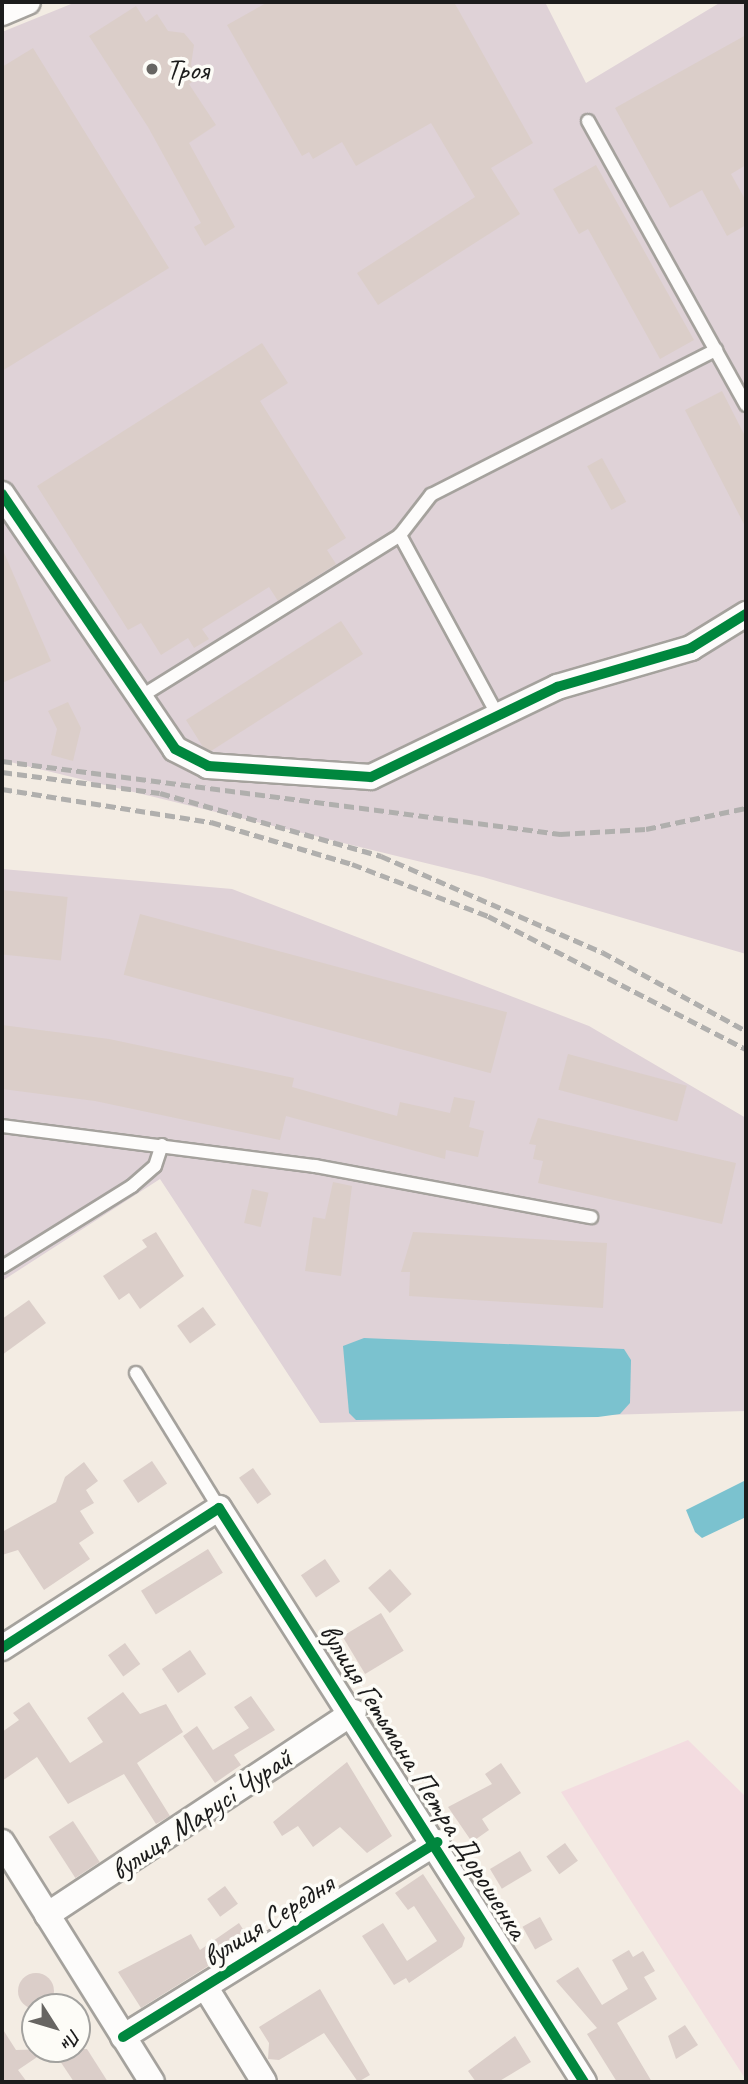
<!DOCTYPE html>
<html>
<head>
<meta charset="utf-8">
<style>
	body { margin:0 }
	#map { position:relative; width:748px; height:2084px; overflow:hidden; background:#f3ece3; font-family:Caveat,sans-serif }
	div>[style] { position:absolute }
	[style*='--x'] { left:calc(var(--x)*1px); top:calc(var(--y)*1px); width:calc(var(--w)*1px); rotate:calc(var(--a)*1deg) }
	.built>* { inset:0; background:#f3dce0 }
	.industrial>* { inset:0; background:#dfd2d7 }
	.water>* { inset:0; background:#7bc2cf }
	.building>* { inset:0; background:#dbcec9; transform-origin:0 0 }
	.round { border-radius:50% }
	.roads { filter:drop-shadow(2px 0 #a5a29d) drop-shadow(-2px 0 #a5a29d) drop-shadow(0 2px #a5a29d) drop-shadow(0 -2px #a5a29d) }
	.service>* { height:12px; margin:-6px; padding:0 6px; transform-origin:6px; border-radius:6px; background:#fdfcfb }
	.minor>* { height:24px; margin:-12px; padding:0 12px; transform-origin:12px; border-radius:12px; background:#fdfcfb }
	.rail>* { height:5px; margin-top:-2.5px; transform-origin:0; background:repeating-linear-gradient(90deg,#b0afad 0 10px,transparent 0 15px) }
	.cycleway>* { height:10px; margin:-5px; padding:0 5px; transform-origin:5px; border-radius:5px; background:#00873e }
	.dots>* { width:19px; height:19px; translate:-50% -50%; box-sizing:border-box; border:4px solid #fdfcf7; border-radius:50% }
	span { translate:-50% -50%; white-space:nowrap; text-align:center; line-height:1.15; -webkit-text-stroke:7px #fdfcf7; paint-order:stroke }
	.poi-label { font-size:30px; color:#1c1c1c }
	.left { translate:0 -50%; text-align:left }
	.street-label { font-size:30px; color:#1c1c1c }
	.frame { position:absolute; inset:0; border:4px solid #1c1c1c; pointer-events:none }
	.north { position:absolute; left:21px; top:1993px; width:70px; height:70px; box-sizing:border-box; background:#fdfcf7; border:2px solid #a3a29f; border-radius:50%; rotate:127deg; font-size:19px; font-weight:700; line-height:28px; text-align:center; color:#1c1c1c }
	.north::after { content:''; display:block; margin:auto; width:24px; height:32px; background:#676562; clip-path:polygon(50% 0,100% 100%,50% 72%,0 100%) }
</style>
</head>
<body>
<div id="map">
	<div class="built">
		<i style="clip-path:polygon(688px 1740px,746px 1797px,746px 2080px,561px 1792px)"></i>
	</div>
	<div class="industrial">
		<i style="clip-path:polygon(76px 2px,545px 2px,586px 83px,721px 2px,746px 2px,746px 954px,483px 877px,2px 760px,2px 32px)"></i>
		<i style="clip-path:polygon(2px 869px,232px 889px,589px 1026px,746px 1118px,746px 1411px,320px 1423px,160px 1179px,2px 1281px)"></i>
	</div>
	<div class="water">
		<i style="clip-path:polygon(364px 1338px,624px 1349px,631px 1360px,630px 1403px,620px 1414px,598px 1417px,356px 1420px,349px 1413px,343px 1346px)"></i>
		<i style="clip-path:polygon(746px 1480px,746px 1517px,702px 1538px,695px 1532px,686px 1510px)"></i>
	</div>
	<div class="building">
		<i style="clip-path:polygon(268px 2px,454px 2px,533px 143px,491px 168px,520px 214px,378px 305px,357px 273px,475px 197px,431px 123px,356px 166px,342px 142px,313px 159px,309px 152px,302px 156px,227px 25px)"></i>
		<i style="clip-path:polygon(136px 6px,146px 22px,157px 14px,168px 31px,184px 33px,194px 45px,191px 65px,199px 78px,189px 84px,216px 125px,189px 143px,235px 227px,205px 246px,194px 227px,201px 223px,148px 127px,89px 36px)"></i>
		<i style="clip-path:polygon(746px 35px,746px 165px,731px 174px,746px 201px,746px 225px,727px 236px,702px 190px,670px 208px,615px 108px)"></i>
		<i style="clip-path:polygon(33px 48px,169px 268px,2px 371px,2px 67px)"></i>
		<i style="clip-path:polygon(596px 165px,694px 340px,660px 359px,588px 229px,579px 234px,553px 189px)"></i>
		<i style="clip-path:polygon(262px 343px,288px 383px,260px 401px,346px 538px,327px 550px,336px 564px,278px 601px,269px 587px,202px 629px,209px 639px,194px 648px,188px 638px,161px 655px,141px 623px,128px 630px,37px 486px)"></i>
		<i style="clip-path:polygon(722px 391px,746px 438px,746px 528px,685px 410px)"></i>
		<i style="left:602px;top:458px;width:50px;height:17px;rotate:61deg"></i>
		<i style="clip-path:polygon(2px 548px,51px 661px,2px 683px)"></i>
		<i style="clip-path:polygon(341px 621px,363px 654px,211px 751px,203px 747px,186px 720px)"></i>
		<i style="clip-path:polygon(68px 702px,81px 728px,73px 761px,51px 755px,57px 729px,48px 711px)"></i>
		<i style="left:2px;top:890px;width:66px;height:64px;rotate:6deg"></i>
		<i style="left:140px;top:914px;width:380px;height:63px;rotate:15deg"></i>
		<i style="clip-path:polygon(2px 1025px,109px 1039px,294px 1078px,292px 1087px,397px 1116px,400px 1102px,450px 1113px,454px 1097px,475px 1101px,469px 1127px,484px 1131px,478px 1157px,446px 1150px,445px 1159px,286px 1116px,280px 1140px,95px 1101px,2px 1089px)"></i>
		<i style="left:568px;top:1054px;width:123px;height:37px;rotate:15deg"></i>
		<i style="clip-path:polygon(538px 1118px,736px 1163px,722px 1224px,538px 1183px,543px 1161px,533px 1159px,536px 1145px,529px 1144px)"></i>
		<i style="clip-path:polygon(333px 1182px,352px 1186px,341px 1276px,305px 1271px,313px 1217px,325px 1219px)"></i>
		<i style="left:252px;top:1189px;width:17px;height:35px;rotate:13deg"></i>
		<i style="clip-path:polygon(156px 1232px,184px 1276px,140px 1309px,129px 1293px,119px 1300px,103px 1276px,147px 1247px,142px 1240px)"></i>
		<i style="clip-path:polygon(413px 1232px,607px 1243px,603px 1308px,409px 1296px,410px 1272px,401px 1272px)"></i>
		<i style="clip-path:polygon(29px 1300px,46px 1323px,2px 1355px,2px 1319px)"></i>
		<i style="left:203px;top:1307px;width:22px;height:32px;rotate:54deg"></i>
		<i style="left:152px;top:1461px;width:27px;height:35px;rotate:56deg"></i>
		<i style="clip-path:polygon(84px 1462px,98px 1481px,86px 1490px,94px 1503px,80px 1511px,94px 1533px,79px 1543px,90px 1559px,44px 1590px,18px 1550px,2px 1555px,2px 1532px,56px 1502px,65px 1477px)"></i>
		<i style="left:253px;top:1468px;width:32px;height:17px;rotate:55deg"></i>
		<i style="left:208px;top:1549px;width:28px;height:79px;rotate:58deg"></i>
		<i style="left:325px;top:1559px;width:27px;height:29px;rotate:56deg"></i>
		<i style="left:390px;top:1569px;width:33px;height:29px;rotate:49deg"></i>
		<i style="left:381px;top:1613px;width:44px;height:45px;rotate:59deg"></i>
		<i style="left:125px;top:1643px;width:26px;height:21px;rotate:54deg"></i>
		<i style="left:190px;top:1650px;width:29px;height:34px;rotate:56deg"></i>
		<i style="clip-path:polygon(123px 1692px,140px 1714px,166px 1704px,183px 1732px,137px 1763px,170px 1816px,156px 1824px,124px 1774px,68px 1804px,37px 1757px,2px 1781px,2px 1732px,19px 1720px,13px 1713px,29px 1702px,70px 1763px,103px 1742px,87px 1718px)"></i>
		<i style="clip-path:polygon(251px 1696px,275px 1730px,234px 1755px,241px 1765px,215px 1783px,183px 1736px,197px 1726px,213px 1750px,249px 1728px,234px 1707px)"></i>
		<i style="clip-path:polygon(347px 1762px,392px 1836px,367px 1853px,340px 1827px,313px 1847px,298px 1826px,282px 1836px,273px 1822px)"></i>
		<i style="clip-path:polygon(501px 1763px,521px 1793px,482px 1819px,489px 1830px,472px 1842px,448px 1807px,492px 1784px,485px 1774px)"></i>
		<i style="left:73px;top:1821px;width:49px;height:29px;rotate:57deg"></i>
		<i style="left:565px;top:1843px;width:22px;height:23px;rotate:54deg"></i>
		<i style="left:520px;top:1851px;width:23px;height:35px;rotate:59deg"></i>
		<i style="clip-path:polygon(423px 1874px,465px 1938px,462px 1947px,409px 1983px,406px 1978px,394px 1985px,362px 1936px,383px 1923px,407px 1961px,437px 1941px,414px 1906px,408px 1910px,395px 1893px)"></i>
		<i style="left:225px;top:1886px;width:22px;height:22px;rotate:54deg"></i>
		<i style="left:540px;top:1917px;width:26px;height:20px;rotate:61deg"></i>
		<i style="clip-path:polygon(239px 1923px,250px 1940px,141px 2008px,118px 1972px,191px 1934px,200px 1950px)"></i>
		<i style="clip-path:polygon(629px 1950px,633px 1957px,643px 1951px,655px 1971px,644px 1977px,657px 1999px,617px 2023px,652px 2082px,617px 2082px,587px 2034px,597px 2028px,556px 1981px,578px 1967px,602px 2005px,628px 1989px,612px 1960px)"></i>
		<i class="round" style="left:18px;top:1973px;width:36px;height:36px"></i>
		<i style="clip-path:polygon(320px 1989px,370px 2075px,358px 2082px,324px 2033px,279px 2060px,268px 2059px,269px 2043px,259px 2027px)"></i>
		<i style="clip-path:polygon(685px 2025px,698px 2045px,676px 2059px,668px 2036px)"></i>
		<i style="clip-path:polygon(2px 2028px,16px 2050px,49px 2049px,18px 2070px,27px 2082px,2px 2082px)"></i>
		<i style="clip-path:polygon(515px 2036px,531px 2062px,498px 2082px,476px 2082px,468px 2071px)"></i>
		<i style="clip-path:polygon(52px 2049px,87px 2049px,108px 2082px,74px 2082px)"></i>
	</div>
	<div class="roads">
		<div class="service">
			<i style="--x:588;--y:121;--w:325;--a:60.9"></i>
			<i style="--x:140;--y:697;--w:306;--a:-31.9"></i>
			<i style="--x:497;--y:714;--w:204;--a:-118.5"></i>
			<i style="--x:400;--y:535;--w:51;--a:-52.2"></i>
			<i style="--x:431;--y:495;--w:320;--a:-27"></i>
			<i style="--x:2;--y:1126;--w:316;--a:7.3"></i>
			<i style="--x:315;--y:1166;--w:281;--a:10.5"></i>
			<i style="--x:2;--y:1267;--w:153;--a:-31.9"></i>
			<i style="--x:132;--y:1186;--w:30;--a:-41"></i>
			<i style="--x:155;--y:1166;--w:22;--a:-72"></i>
			<i style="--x:136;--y:1373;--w:158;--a:58.4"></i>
		</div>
		<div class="minor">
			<i style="--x:2;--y:13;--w:28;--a:-23"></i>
			<i style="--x:2;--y:494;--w:308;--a:55.8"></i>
			<i style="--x:175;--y:749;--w:37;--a:27"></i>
			<i style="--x:208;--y:766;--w:163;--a:3.9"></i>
			<i style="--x:371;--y:777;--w:207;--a:-25.8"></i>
			<i style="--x:557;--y:687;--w:140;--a:-16.2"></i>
			<i style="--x:691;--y:648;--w:65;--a:-31.7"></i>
			<i style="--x:2;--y:1648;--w:258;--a:-32.8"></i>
			<i style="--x:219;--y:1508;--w:680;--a:57.55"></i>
			<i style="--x:2;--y:1842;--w:283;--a:58"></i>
			<i style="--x:47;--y:1915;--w:368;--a:-33.5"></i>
			<i style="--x:206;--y:1988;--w:110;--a:58.3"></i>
			<i style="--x:123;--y:2037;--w:370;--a:-31.8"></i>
		</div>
	</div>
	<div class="rail">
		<i style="--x:2;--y:761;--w:563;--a:7.45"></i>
		<i style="--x:560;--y:834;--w:86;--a:-3.3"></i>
		<i style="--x:646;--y:829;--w:102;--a:-11.9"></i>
		<i style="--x:2;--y:772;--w:159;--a:7.6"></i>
		<i style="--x:160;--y:793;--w:230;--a:15.9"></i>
		<i style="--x:381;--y:856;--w:241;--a:23.5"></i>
		<i style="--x:602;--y:952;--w:164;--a:28.7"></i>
		<i style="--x:2;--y:789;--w:212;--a:9"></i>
		<i style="--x:211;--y:822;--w:147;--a:16.6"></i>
		<i style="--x:352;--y:864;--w:146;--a:20.9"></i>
		<i style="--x:488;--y:916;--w:290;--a:27.3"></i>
	</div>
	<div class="cycleway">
		<i style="--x:2;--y:494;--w:308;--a:55.8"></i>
		<i style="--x:175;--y:749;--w:37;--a:27"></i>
		<i style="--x:208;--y:766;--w:163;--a:3.9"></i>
		<i style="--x:371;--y:777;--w:207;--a:-25.8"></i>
		<i style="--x:557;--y:687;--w:140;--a:-16.2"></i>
		<i style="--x:691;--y:648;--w:65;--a:-31.7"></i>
		<i style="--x:2;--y:1648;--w:258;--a:-32.8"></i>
		<i style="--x:219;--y:1508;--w:680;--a:57.55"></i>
		<i style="--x:123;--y:2037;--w:370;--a:-31.8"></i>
	</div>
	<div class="dots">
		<i style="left:152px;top:69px;background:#676562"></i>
	</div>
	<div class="poi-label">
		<span class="left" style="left:166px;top:69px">Троя</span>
	</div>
	<div class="street-label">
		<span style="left:424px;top:1781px;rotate:58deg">вулиця Гетьмана Петра Дорошенка</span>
		<span style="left:201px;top:1814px;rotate:-34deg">вулиця Марусі Чурай</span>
		<span style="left:268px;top:1920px;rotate:-32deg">вулиця Середня</span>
	</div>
	<div class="frame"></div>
	<div class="north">Пн</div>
</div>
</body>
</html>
